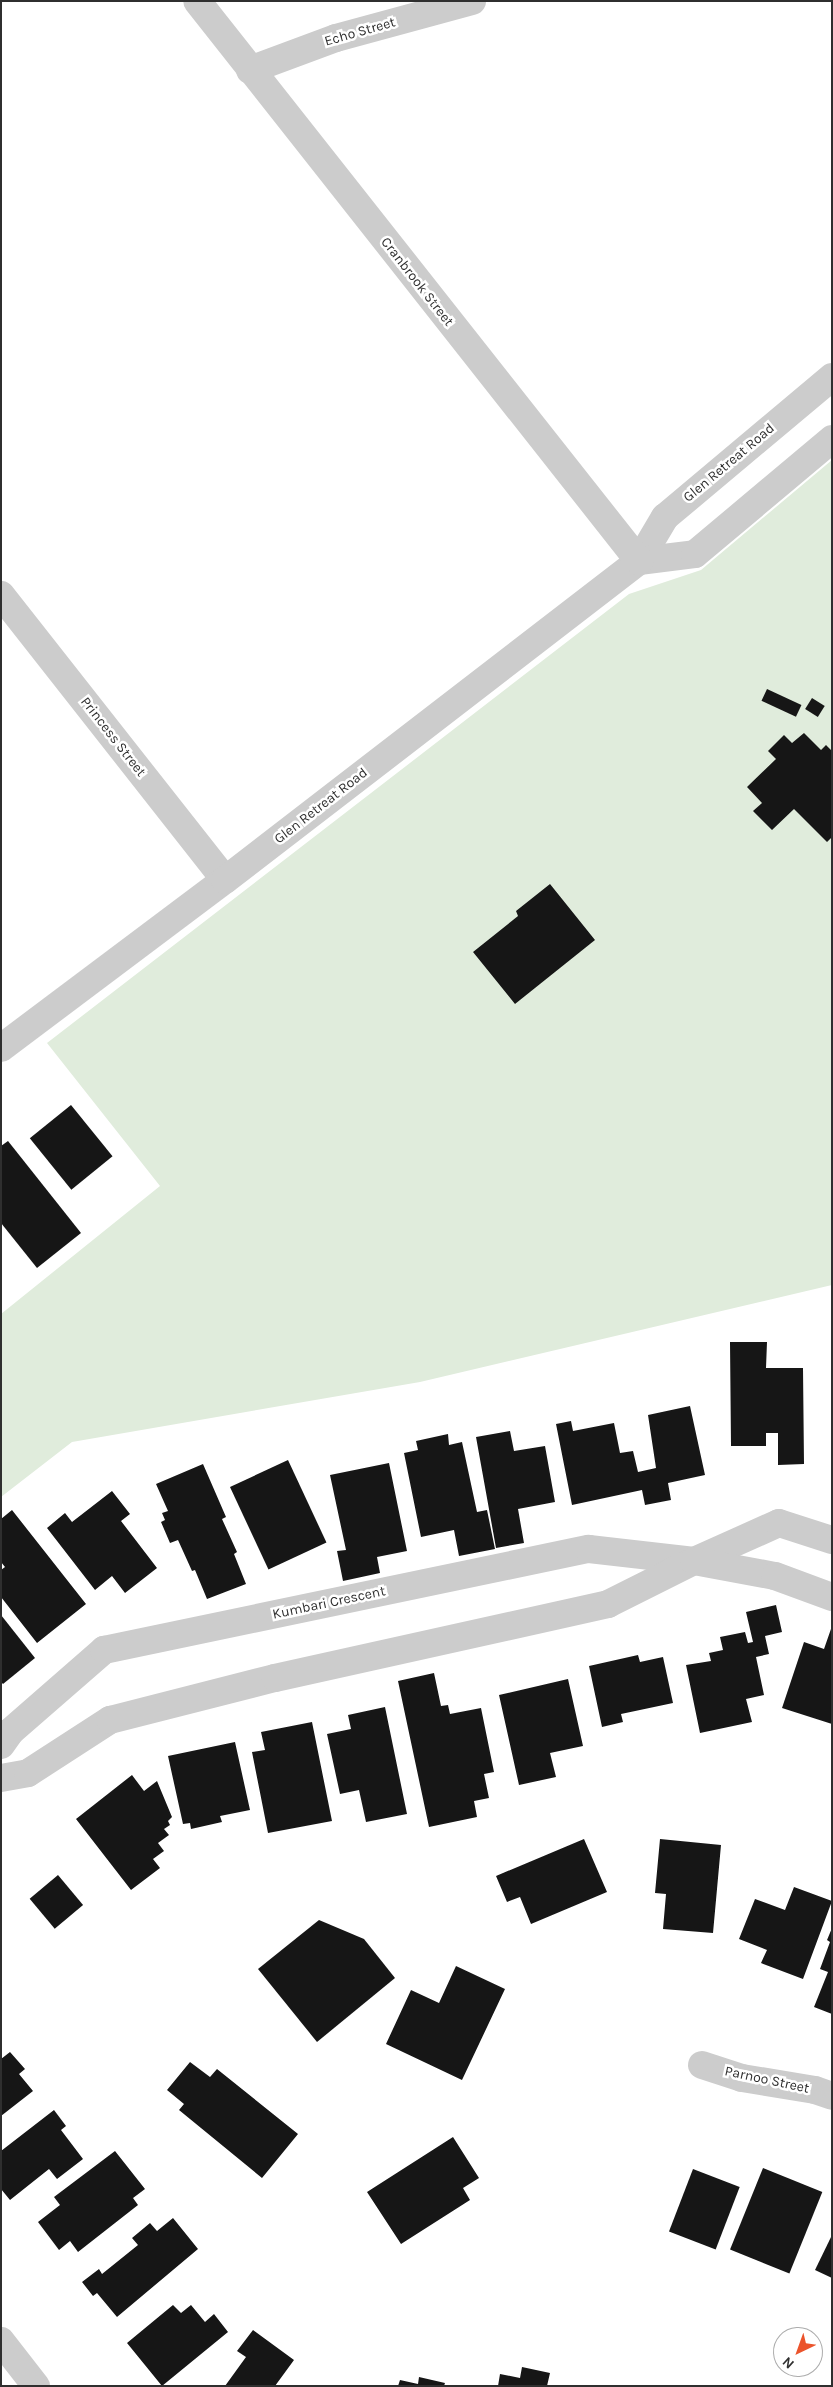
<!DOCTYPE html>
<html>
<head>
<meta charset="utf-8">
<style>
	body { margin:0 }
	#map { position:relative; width:833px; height:2387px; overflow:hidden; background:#fff; font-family:Karla,sans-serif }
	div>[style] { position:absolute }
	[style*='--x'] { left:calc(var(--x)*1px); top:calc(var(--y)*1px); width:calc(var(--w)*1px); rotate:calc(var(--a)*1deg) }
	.green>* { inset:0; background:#e0ecdc }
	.building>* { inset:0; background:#161616; transform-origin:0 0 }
	.minor>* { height:28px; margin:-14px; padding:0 14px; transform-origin:14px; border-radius:14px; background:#ccc }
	span { translate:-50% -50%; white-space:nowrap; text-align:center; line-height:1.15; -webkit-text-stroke:5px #fff; paint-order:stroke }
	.street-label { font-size:14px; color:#2f2f2f }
	.frame { position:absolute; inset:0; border:2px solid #2f2f2f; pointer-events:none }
	.north { position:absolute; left:773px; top:2327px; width:50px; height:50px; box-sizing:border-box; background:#fff; border:1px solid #acacac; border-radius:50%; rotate:222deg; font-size:14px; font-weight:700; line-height:20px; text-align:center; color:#2f2f2f }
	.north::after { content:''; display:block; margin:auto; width:18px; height:22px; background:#eb542c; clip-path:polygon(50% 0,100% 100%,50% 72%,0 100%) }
</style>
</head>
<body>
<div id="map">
	<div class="green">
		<i style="clip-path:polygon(832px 460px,832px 1285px,420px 1382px,72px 1442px,1px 1497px,1px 1314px,160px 1186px,47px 1043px,629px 594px,701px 570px)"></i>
	</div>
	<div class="building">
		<i style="left:767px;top:689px;width:38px;height:13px;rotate:25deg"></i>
		<i style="left:812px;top:698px;width:15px;height:13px;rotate:32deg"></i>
		<i style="clip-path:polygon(804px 733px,821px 750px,826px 745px,832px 751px,832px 837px,827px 842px,794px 809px,772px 830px,753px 811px,762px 803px,747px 787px,776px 759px,768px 751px,784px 735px,792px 743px)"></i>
		<i style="clip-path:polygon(550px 884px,595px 940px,515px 1004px,473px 952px,518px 916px,516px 911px)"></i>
		<i style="left:71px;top:1105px;width:66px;height:53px;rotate:51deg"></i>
		<i style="clip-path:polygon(8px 1141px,81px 1233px,37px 1268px,1px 1223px,1px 1146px)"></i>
		<i style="clip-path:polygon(730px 1342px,767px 1342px,766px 1368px,803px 1368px,804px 1464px,778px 1465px,778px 1433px,766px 1433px,766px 1446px,731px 1446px)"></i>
		<i style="clip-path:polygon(690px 1406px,705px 1475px,668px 1483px,671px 1500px,645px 1505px,642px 1490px,572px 1505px,556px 1424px,571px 1421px,573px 1431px,614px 1423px,620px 1453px,633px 1451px,638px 1472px,656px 1468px,648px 1415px)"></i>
		<i style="clip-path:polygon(510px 1431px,514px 1451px,545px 1446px,555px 1502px,518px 1509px,524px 1543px,496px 1548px,476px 1437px)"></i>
		<i style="clip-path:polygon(448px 1434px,449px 1445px,462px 1442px,477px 1512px,487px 1510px,495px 1549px,459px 1556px,454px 1530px,421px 1537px,404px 1453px,418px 1450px,416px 1441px)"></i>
		<i style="left:288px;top:1460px;width:91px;height:64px;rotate:65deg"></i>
		<i style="clip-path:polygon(389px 1463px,407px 1551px,377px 1557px,380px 1573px,343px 1581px,337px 1551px,346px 1550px,330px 1475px)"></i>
		<i style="clip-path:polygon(203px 1464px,226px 1517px,222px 1519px,237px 1552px,234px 1554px,246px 1584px,207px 1599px,195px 1570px,192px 1571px,178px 1540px,170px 1543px,161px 1522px,165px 1520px,162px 1513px,168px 1511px,156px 1484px)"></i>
		<i style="clip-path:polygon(112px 1491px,130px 1514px,121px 1521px,157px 1568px,125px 1593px,112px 1576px,95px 1590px,47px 1528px,65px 1513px,72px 1522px)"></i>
		<i style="clip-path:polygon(12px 1510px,86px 1604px,37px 1643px,1px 1597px,1px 1570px,5px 1567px,1px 1562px,1px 1519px)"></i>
		<i style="clip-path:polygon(776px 1605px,782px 1632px,765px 1636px,769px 1654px,756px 1657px,764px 1695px,746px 1699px,752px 1722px,700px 1733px,686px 1665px,711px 1661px,709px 1653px,723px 1650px,720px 1637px,745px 1632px,748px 1643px,753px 1642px,746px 1612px)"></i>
		<i style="clip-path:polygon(1px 1615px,35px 1658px,3px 1684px,1px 1682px)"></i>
		<i style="clip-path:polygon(832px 1626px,832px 1724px,782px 1708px,804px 1642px,824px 1649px)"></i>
		<i style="clip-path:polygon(638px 1655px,640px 1662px,663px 1657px,673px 1703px,621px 1714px,623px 1722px,602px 1727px,589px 1666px)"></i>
		<i style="clip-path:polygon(434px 1673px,441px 1706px,448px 1705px,450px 1714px,481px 1708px,494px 1772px,484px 1774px,489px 1798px,474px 1801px,477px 1817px,429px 1827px,398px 1681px)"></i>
		<i style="clip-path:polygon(568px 1679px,583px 1746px,550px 1753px,556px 1777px,519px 1785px,499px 1695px)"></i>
		<i style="clip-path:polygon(385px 1707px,407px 1814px,366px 1822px,359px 1790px,340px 1794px,327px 1734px,351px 1729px,348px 1715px)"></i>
		<i style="clip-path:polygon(312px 1722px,332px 1821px,268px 1833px,252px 1752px,265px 1750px,261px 1732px)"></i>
		<i style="clip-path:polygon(235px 1742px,250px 1810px,220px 1816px,222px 1822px,191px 1829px,190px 1823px,183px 1824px,168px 1756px)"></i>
		<i style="clip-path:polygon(132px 1775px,144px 1791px,157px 1781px,172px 1817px,168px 1821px,170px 1825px,164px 1829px,169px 1835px,158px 1843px,164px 1851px,153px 1859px,160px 1868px,131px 1890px,76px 1819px)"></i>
		<i style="clip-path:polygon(584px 1839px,607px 1892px,531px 1924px,520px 1897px,507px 1902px,496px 1876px)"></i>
		<i style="clip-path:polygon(660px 1839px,721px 1845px,713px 1933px,663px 1929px,666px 1894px,655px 1893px)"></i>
		<i style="left:58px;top:1875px;width:39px;height:37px;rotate:50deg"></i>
		<i style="clip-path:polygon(794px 1887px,832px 1901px,803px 1979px,761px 1963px,767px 1950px,739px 1939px,755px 1899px,785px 1910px)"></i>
		<i style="clip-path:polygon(319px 1920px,364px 1939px,395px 1978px,317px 2042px,258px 1969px)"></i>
		<i style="clip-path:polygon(832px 1928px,832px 2014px,814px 2007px,828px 1972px,820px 1969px,830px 1942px,827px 1940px)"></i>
		<i style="clip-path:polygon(456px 1966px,505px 1989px,462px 2080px,386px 2044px,411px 1990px,439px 2003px)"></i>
		<i style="clip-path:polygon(10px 2052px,25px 2069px,19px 2074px,33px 2091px,1px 2116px,1px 2059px)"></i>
		<i style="clip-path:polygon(190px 2062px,210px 2077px,217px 2069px,298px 2134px,262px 2178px,179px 2110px,184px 2104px,167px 2090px)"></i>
		<i style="clip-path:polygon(54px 2110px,66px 2126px,61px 2130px,83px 2159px,57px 2179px,49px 2169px,10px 2200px,1px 2189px,1px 2151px)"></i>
		<i style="clip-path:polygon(453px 2137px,479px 2178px,463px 2188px,470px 2200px,401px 2244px,367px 2192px)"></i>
		<i style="clip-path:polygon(115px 2151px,145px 2189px,133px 2198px,138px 2205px,78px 2252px,70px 2241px,59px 2250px,38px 2222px,60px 2205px,54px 2197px)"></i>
		<i style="left:763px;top:2168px;width:64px;height:88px;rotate:22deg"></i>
		<i style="left:693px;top:2169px;width:50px;height:67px;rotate:21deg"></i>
		<i style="clip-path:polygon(173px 2218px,198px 2249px,117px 2317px,97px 2293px,93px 2296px,82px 2282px,99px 2269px,102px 2274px,138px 2245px,132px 2238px,150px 2223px,157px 2231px)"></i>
		<i style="clip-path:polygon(832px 2235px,832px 2278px,815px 2270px)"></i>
		<i style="clip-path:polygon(173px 2305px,181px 2313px,191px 2305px,205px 2322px,214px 2314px,228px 2332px,162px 2386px,127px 2343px)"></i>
		<i style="clip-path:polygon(253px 2330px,294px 2360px,275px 2386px,225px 2386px,246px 2357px,237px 2351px)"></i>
		<i style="clip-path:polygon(522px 2367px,550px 2373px,547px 2386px,498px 2386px,500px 2374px,520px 2378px)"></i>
		<i style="clip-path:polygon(419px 2377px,445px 2383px,444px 2386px,398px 2386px,400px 2380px,418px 2384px)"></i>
	</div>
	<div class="minor">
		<i style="--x:250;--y:70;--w:92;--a:-20.4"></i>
		<i style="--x:336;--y:38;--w:141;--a:-15.2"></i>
		<i style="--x:832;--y:377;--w:218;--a:140"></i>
		<i style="--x:665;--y:517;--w:51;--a:120.6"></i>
		<i style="--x:639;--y:561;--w:56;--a:-7.1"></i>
		<i style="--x:695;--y:554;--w:179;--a:-40"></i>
		<i style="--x:1;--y:595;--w:362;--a:51.8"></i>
		<i style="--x:1;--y:1048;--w:280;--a:-36.9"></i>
		<i style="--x:225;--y:880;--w:523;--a:-37.62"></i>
		<i style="--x:639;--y:561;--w:713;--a:-128.28"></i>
		<i style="--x:1;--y:1745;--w:16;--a:-55"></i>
		<i style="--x:10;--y:1732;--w:125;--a:-41.1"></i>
		<i style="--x:104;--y:1650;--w:495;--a:-11.8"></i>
		<i style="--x:589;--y:1549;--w:106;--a:6.5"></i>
		<i style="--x:694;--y:1561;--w:93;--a:-24.1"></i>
		<i style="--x:779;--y:1523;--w:56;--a:17.8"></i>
		<i style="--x:1;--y:1778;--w:27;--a:-10"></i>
		<i style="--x:28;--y:1773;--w:98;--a:-32.9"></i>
		<i style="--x:110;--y:1720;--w:170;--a:-14.3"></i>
		<i style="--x:275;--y:1678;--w:341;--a:-12.5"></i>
		<i style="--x:608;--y:1604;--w:96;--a:-26.6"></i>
		<i style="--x:694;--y:1561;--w:82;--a:10.5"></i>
		<i style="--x:775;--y:1576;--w:61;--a:20.2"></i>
		<i style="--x:702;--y:2065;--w:42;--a:18"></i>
		<i style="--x:742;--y:2078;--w:74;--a:9.3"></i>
		<i style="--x:815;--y:2090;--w:18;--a:19"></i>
		<i style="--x:1;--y:2341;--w:57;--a:52.1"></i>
	</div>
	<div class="street-label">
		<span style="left:360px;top:32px;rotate:-16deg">Echo Street</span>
		<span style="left:417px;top:282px;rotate:52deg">Cranbrook Street</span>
		<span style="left:729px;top:463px;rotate:-40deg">Glen Retreat Road</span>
		<span style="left:113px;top:737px;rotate:52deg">Princess Street</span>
		<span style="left:321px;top:806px;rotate:-38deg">Glen Retreat Road</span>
		<span style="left:329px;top:1603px;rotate:-12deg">Kumbari Crescent</span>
		<span style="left:767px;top:2080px;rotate:12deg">Parnoo Street</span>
	</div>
	<div class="frame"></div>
	<div class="north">N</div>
</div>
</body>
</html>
